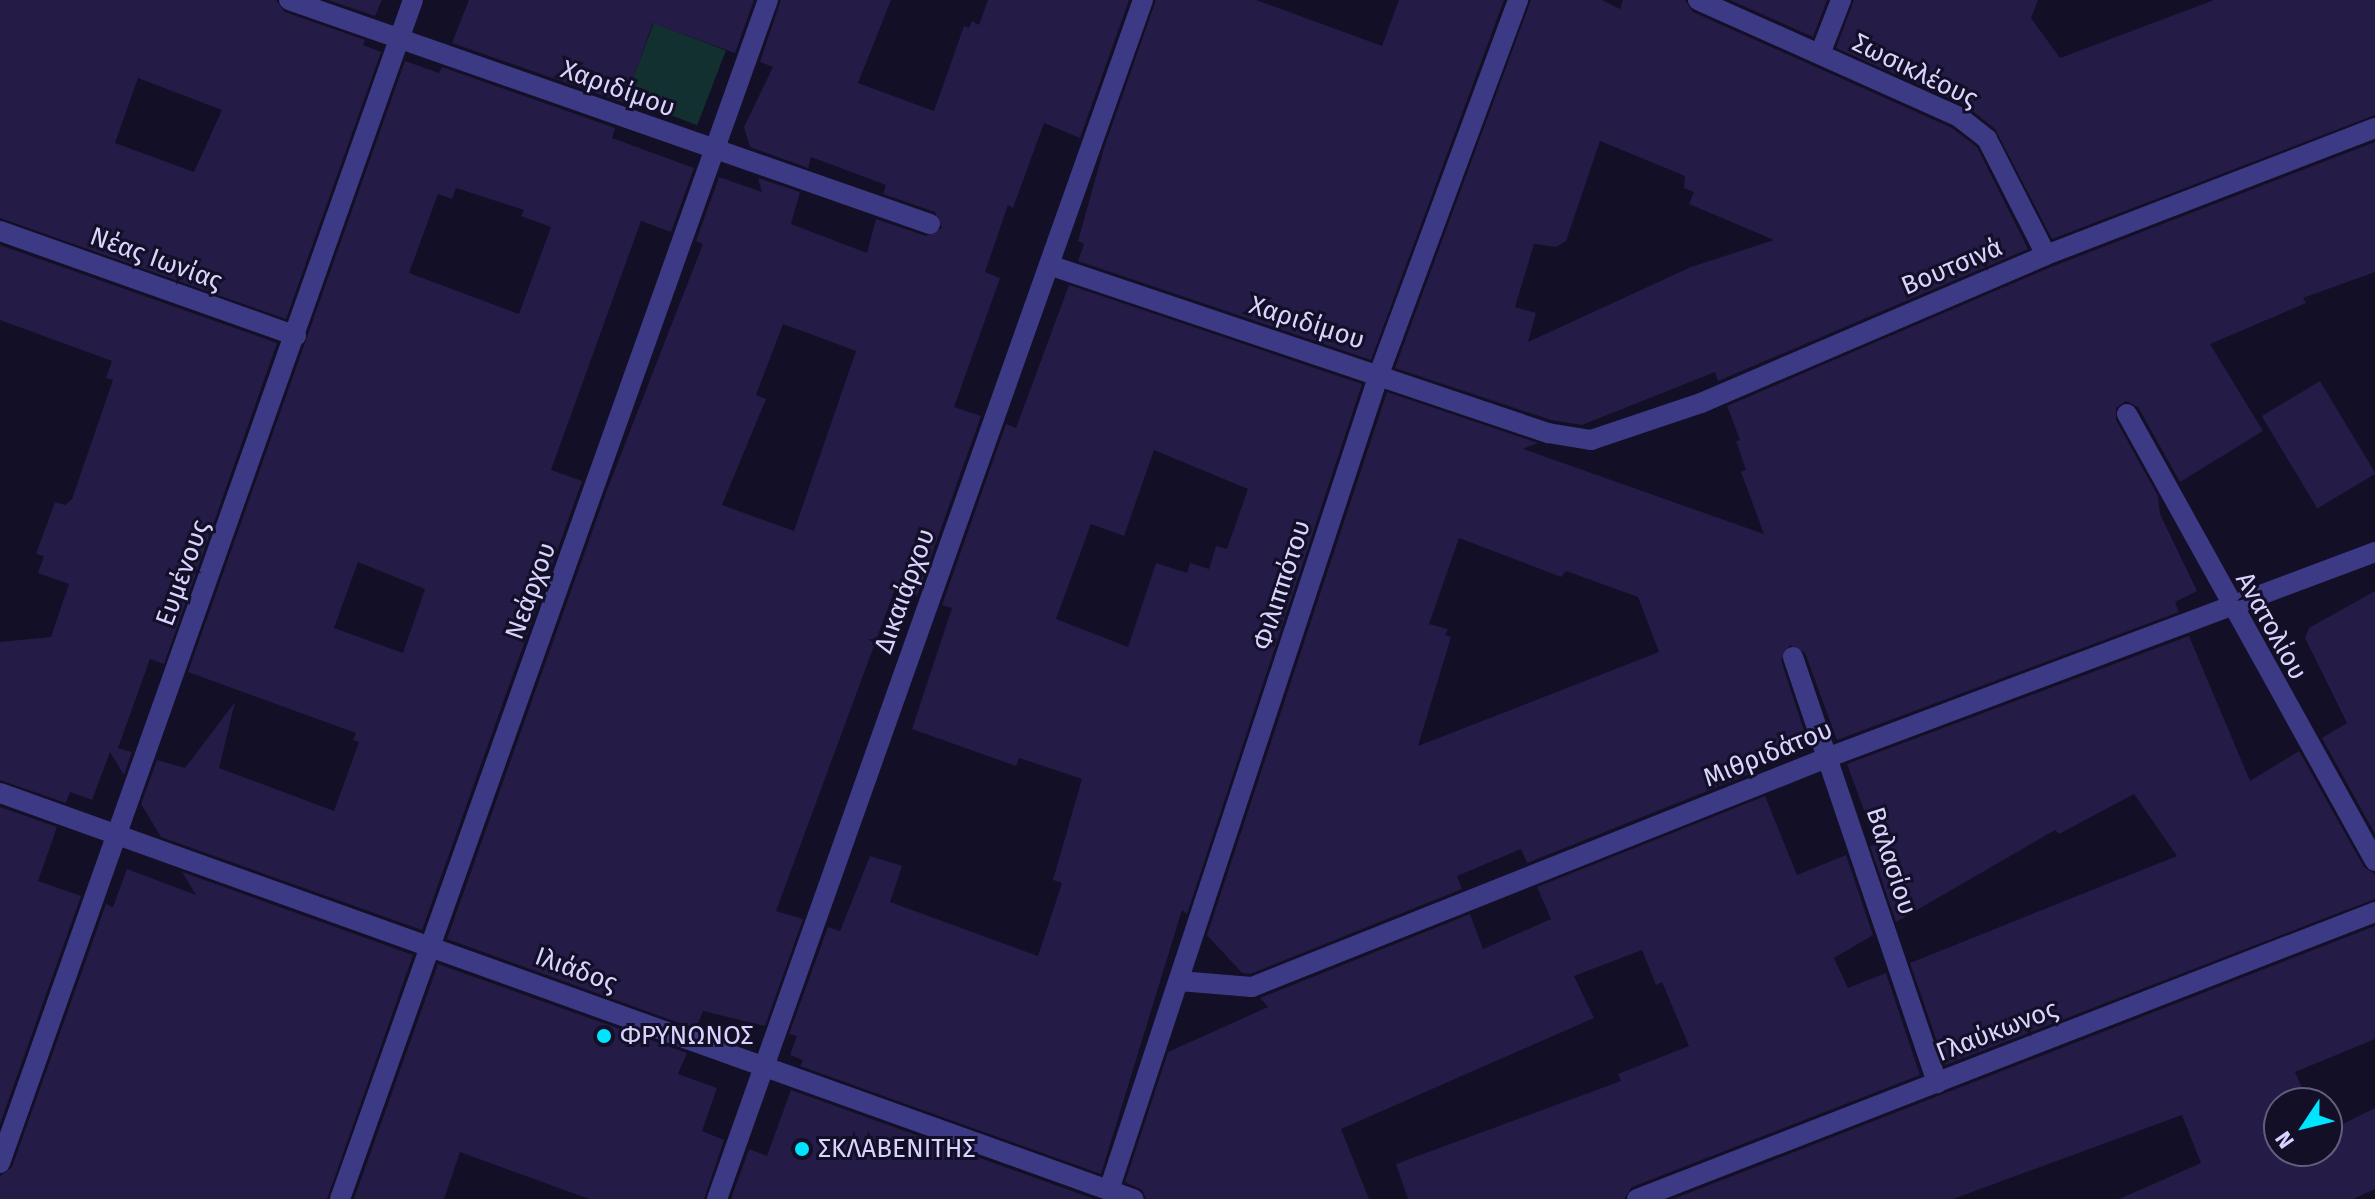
<!DOCTYPE html>
<html>
<head>
<meta charset="utf-8">
<style>
	body { margin:0 }
	#map { position:relative; width:2375px; height:1199px; overflow:hidden; background:#130f26; font-family:"Fira Sans",sans-serif }
	div>[style] { position:absolute }
	[style*='--x'] { left:calc(var(--x)*1px); top:calc(var(--y)*1px); width:calc(var(--w)*1px); rotate:calc(var(--a)*1deg) }
	.green>* { inset:0; background:#12302f; transform-origin:0 0 }
	.building>* { inset:0; background:#241b47; transform-origin:0 0 }
	.street>* { height:20px; margin:-10px; padding:0 10px; transform-origin:10px; border-radius:10px; background:#3d3a85 }
	.dots>* { width:22px; height:22px; translate:-50% -50%; box-sizing:border-box; border:4px solid #130f26; border-radius:50% }
	span { translate:-50% -50%; white-space:nowrap; text-align:center; line-height:1.15; -webkit-text-stroke:6px #130f26; paint-order:stroke }
	.street-label { font-size:26px; color:#d9d4ff }
	.poi-label { font-size:26px; color:#d9d4ff }
	.left { translate:0 -50%; text-align:left }
	.north { position:absolute; left:2263px; top:1087px; width:80px; height:80px; box-sizing:border-box; background:#130f26; border:2px solid #625e7d; border-radius:50%; rotate:235deg; font-size:22px; font-weight:700; line-height:32px; text-align:center; color:#d9d4ff }
	.north::after { content:''; display:block; margin:auto; width:28px; height:36px; background:#00e5ff; clip-path:polygon(50% 0,100% 100%,50% 72%,0 100%) }
</style>
</head>
<body>
<div id="map">
	<div class="green">
		<i style="left:654px;top:23px;width:77px;height:80px;rotate:21deg"></i>
	</div>
	<div class="building">
		<i style="clip-path:polygon(evenodd,0 0,276px 0,285px 12px,365px 40px,363px 45px,381px 52px,286px 319px,0 218px,0 0,138px 78px,222px 110px,194px 172px,115px 143px,138px 78px)"></i>
		<i style="clip-path:polygon(328px 0,382px 0,375px 16px)"></i>
		<i style="clip-path:polygon(469px 0,754px 0,735px 53px,653px 23px,624px 103px,452px 43px)"></i>
		<i style="clip-path:polygon(evenodd,781px 0,891px 0,858px 83px,934px 111px,964px 26px,969px 28px,972px 21px,979px 25px,988px 0,1129px 0,1080px 138px,1044px 123px,1013px 208px,1008px 205px,985px 272px,1000px 278px,954px 407px,981px 416px,917px 596px,895px 589px,776px 911px,803px 919px,765px 1026px,703px 1011px,696px 1029px,447px 939px,607px 490px,703px 244px,696px 241px,719px 177px,762px 192px,758px 178px,800px 192px,791px 224px,867px 253px,876px 219px,926px 236px,942px 228px,935px 212px,883px 194px,886px 185px,811px 157px,808px 168px,750px 147px,744px 127px,773px 67px,760px 62px,781px 0,783px 324px,856px 351px,794px 531px,722px 505px,766px 399px,756px 395px,783px 324px)"></i>
		<i style="clip-path:polygon(1156px 0,1256px 0,1382px 46px,1399px 0,1504px 0,1371px 360px,1078px 261px,1084px 244px,1078px 241px,1104px 148px)"></i>
		<i style="clip-path:polygon(evenodd,1531px 0,1602px 0,1620px 9px,1623px 0,1685px 0,1693px 12px,1952px 128px,1977px 147px,2028px 249px,1718px 381px,1715px 372px,1582px 425px,1551px 420px,1395px 368px,1531px 0,1600px 141px,1685px 176px,1684px 188px,1694px 192px,1689px 204px,1774px 240px,1691px 267px,1528px 342px,1536px 313px,1515px 307px,1534px 244px,1556px 247px,1566px 241px,1600px 141px)"></i>
		<i style="clip-path:polygon(1730px 0,1827px 0,1813px 37px)"></i>
		<i style="clip-path:polygon(1854px 0,2038px 0,2031px 18px,2060px 58px,2214px 0,2375px 0,2375px 115px,2052px 239px,1995px 129px,1965px 105px,1836px 48px)"></i>
		<i style="clip-path:polygon(evenodd,405px 61px,439px 73px,442px 67px,615px 128px,612px 138px,694px 168px,671px 232px,641px 221px,551px 470px,582px 481px,422px 930px,161px 837px,141px 804px,157px 760px,185px 768px,235px 702px,219px 768px,334px 811px,359px 742px,353px 740px,356px 733px,188px 672px,405px 61px,456px 188px,524px 210px,521px 216px,551px 227px,519px 314px,409px 273px,438px 194px,452px 199px,456px 188px,405px 61px,358px 562px,425px 589px,403px 653px,334px 628px,358px 562px)"></i>
		<i style="clip-path:polygon(evenodd,2375px 142px,2375px 272px,2303px 298px,2306px 303px,2210px 344px,2263px 431px,2180px 482px,2138px 407px,2126px 401px,2116px 408px,2116px 420px,2158px 496px,2160px 514px,2197px 591px,2175px 602px,2179px 612px,1837px 740px,1805px 653px,1790px 645px,1781px 660px,1806px 737px,1751px 761px,1755px 772px,1527px 863px,1521px 849px,1457px 876px,1462px 889px,1250px 974px,1242px 973px,1207px 935px,1387px 392px,1538px 443px,1523px 449px,1764px 534px,1741px 472px,1746px 470px,1736px 441px,1740px 440px,1727px 406px,2051px 267px,2375px 142px,1459px 538px,1561px 577px,1566px 571px,1638px 597px,1659px 652px,1418px 746px,1451px 637px,1445px 635px,1448px 629px,1429px 624px,1459px 538px)"></i>
		<i style="clip-path:polygon(0 245px,277px 343px,164px 664px,150px 659px,118px 748px,132px 752px,124px 775px,110px 752px,92px 800px,70px 792px,66px 803px,0 780px,0 642px,51px 637px,69px 584px,38px 573px,44px 556px,36px 554px,55px 502px,65px 505px,72px 499px,113px 380px,106px 378px,112px 361px,0 320px)"></i>
		<i style="clip-path:polygon(evenodd,1069px 285px,1362px 384px,1187px 914px,1182px 910px,1101px 1174px,800px 1066px,803px 1060px,790px 1055px,797px 1036px,789px 1034px,828px 927px,840px 931px,870px 856px,902px 866px,890px 902px,1038px 956px,1062px 883px,1053px 880px,1082px 779px,1019px 758px,1016px 766px,912px 729px,952px 608px,942px 605px,1006px 424px,1016px 428px,1069px 285px,1154px 450px,1248px 489px,1227px 549px,1216px 546px,1209px 569px,1190px 563px,1187px 573px,1156px 563px,1128px 647px,1056px 619px,1091px 524px,1124px 536px,1154px 450px)"></i>
		<i style="left:2320px;top:381px;width:108px;height:68px;rotate:59deg"></i>
		<i style="clip-path:polygon(2375px 591px,2375px 834px,2322px 738px,2347px 723px,2305px 638px,2309px 628px)"></i>
		<i style="clip-path:polygon(2189px 636px,2250px 781px,2299px 751px,2364px 867px,2375px 874px,2375px 899px,1945px 1065px,1910px 963px,2177px 856px,2134px 794px,2059px 834px,2055px 830px,1896px 922px,1870px 846px,1876px 843px,1847px 764px)"></i>
		<i style="clip-path:polygon(1765px 796px,1797px 875px,1846px 855px,1873px 935px,1834px 958px,1848px 988px,1886px 973px,1920px 1075px,1632px 1187px,1624px 1199px,1408px 1199px,1396px 1164px,1621px 1081px,1618px 1074px,1689px 1046px,1662px 982px,1656px 985px,1642px 950px,1574px 976px,1594px 1018px,1341px 1129px,1369px 1199px,1146px 1199px,1142px 1190px,1125px 1182px,1168px 1052px,1268px 1007px,1260px 998px,1470px 914px,1483px 949px,1551px 919px,1537px 887px)"></i>
		<i style="clip-path:polygon(0 807px,57px 827px,38px 881px,81px 896px,0 1124px)"></i>
		<i style="clip-path:polygon(127px 869px,196px 895px,182px 872px,413px 955px,327px 1199px,0 1199px,0 1176px,12px 1167px,106px 904px,113px 907px)"></i>
		<i style="clip-path:polygon(2375px 926px,2375px 1039px,2295px 1072px,2309px 1103px,2279px 1103px,2279px 1151px,2327px 1151px,2327px 1132px,2375px 1108px,2375px 1189px,2353px 1199px,2119px 1199px,2201px 1163px,2182px 1115px,1953px 1199px,1673px 1199px)"></i>
		<i style="clip-path:polygon(438px 964px,687px 1053px,678px 1074px,717px 1088px,702px 1131px,724px 1140px,704px 1199px,589px 1199px,460px 1152px,444px 1199px,354px 1199px)"></i>
		<i style="clip-path:polygon(791px 1090px,1094px 1199px,731px 1199px,749px 1149px,767px 1156px)"></i>
	</div>
	<div class="street">
		<i style="--x:289;--y:0;--w:679;--a:19.26"></i>
		<i style="--x:1698;--y:0;--w:286;--a:24.1"></i>
		<i style="--x:1959;--y:117;--w:36;--a:38"></i>
		<i style="--x:1987;--y:139;--w:130;--a:63"></i>
		<i style="--x:1820;--y:54;--w:58;--a:-68.7"></i>
		<i style="--x:0;--y:231;--w:314;--a:19.5"></i>
		<i style="--x:1049;--y:265;--w:527;--a:18.61"></i>
		<i style="--x:1548;--y:433;--w:44;--a:9.2"></i>
		<i style="--x:1591;--y:440;--w:116;--a:-18.6"></i>
		<i style="--x:1701;--y:403;--w:375;--a:-23.2"></i>
		<i style="--x:2046;--y:255;--w:353;--a:-21.1"></i>
		<i style="--x:2127;--y:414;--w:511;--a:60.98"></i>
		<i style="--x:1793;--y:657;--w:450;--a:71.3"></i>
		<i style="--x:0;--y:793;--w:1204;--a:19.71"></i>
		<i style="--x:1179;--y:981;--w:73;--a:4.7"></i>
		<i style="--x:1252;--y:987;--w:621;--a:-21.73"></i>
		<i style="--x:1829;--y:757;--w:583;--a:-20.58"></i>
		<i style="--x:0;--y:1163;--w:1234;--a:-70.45"></i>
		<i style="--x:1109;--y:1190;--w:860;--a:-71.69"></i>
		<i style="--x:1379;--y:374;--w:399;--a:-69.6"></i>
		<i style="--x:340;--y:1199;--w:1273;--a:-70.36"></i>
		<i style="--x:717;--y:1199;--w:1272;--a:-70.44"></i>
		<i style="--x:1637;--y:1199;--w:792;--a:-21.25"></i>
	</div>
	<div class="dots">
		<i style="left:604px;top:1036px;background:#00e5ff"></i>
		<i style="left:802px;top:1149px;background:#00e5ff"></i>
	</div>
	<div class="street-label">
		<span style="left:1915px;top:71px;rotate:26deg">Σωσικλέους</span>
		<span style="left:618px;top:89px;rotate:20deg">Χαριδίμου</span>
		<span style="left:156px;top:259px;rotate:20deg">Νέας Ιωνίας</span>
		<span style="left:1952px;top:267px;rotate:-23deg">Βουτσινά</span>
		<span style="left:1307px;top:323px;rotate:18deg">Χαριδίμου</span>
		<span style="left:183px;top:573px;rotate:-70deg">Ευμένους</span>
		<span style="left:1282px;top:585px;rotate:-72deg">Φιλιππότου</span>
		<span style="left:531px;top:591px;rotate:-70deg">Νεάρχου</span>
		<span style="left:905px;top:591px;rotate:-70deg">Δικαιάρχου</span>
		<span style="left:2271px;top:626px;rotate:61deg">Ανατολίου</span>
		<span style="left:1768px;top:754px;rotate:-22deg">Μιθριδάτου</span>
		<span style="left:1891px;top:861px;rotate:72deg">Βαλασίου</span>
		<span style="left:576px;top:970px;rotate:20deg">Ιλιάδος</span>
		<span style="left:1997px;top:1031px;rotate:-21deg">Γλαύκωνος</span>
	</div>
	<div class="poi-label">
		<span class="left" style="left:620px;top:1036px">ΦΡΥΝΩΝΟΣ</span>
		<span class="left" style="left:818px;top:1149px">ΣΚΛΑΒΕΝΙΤΗΣ</span>
	</div>
	<div class="north">N</div>
</div>
</body>
</html>
